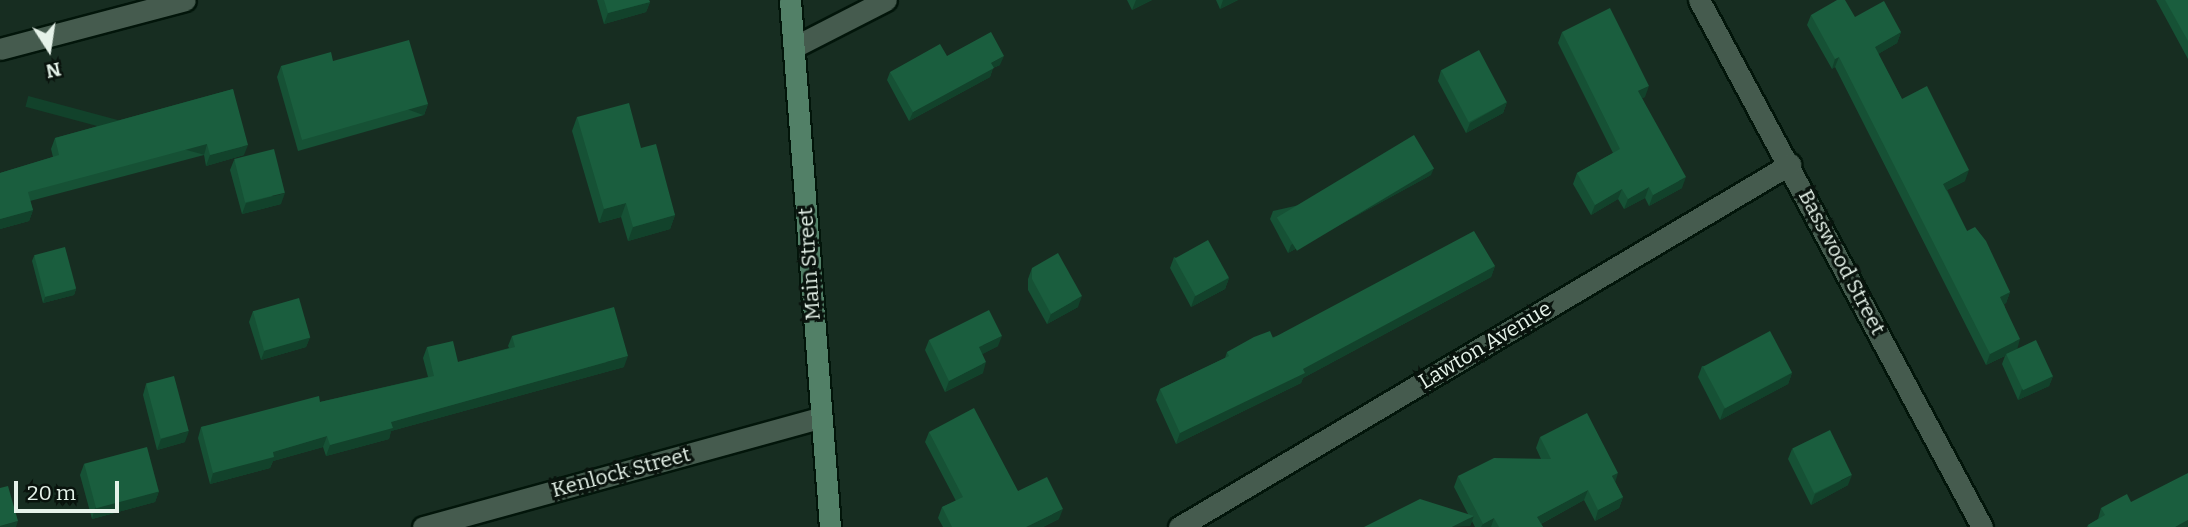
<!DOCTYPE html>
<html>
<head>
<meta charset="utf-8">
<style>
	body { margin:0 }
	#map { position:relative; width:2188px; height:527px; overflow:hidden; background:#172d21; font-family:Bitter,serif }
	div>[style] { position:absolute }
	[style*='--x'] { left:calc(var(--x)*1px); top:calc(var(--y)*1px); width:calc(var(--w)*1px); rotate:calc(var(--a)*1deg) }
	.roads { filter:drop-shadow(2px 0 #02150a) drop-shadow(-2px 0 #02150a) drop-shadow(0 2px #02150a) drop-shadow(0 -2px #02150a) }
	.street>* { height:21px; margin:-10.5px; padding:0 10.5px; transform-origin:10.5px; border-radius:10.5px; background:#455b4e }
	.secondary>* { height:21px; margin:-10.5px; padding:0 10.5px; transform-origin:10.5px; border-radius:10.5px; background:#528067 }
	.wall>* { inset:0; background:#165135 }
	.shaded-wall>* { inset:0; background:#12422b; transform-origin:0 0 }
	.building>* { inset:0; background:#1a5e3e; transform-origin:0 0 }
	span { translate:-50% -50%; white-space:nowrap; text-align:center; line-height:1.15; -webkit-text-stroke:6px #09130d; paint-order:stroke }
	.street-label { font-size:21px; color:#e5f2e9 }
	.north { position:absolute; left:14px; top:14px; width:70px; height:70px; -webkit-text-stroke:5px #09130d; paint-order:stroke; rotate:168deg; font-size:19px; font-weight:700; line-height:28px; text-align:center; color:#e5f2e9 }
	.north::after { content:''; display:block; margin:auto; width:24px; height:32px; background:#e5f2e9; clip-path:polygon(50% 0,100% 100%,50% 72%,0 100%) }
	.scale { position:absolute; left:14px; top:481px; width:105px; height:32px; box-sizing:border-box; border:4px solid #e5f2e9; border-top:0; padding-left:9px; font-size:21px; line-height:24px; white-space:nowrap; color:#e5f2e9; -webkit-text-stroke:5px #09130d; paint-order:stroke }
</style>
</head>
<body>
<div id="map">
	<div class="roads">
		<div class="street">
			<i style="--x:1699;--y:0;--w:598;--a:61.76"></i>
			<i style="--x:794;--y:47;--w:103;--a:-27.1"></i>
			<i style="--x:0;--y:49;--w:191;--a:-14.8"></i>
			<i style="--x:423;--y:527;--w:412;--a:-15.4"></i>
			<i style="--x:1179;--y:527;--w:711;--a:-30.71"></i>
		</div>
		<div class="secondary">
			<i style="--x:790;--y:0;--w:529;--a:85.66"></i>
		</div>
	</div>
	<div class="wall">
		<i style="clip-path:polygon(597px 0,649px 0,650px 2px,646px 12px,604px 24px)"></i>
		<i style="clip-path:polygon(1127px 0,1152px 0,1132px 10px)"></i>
		<i style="clip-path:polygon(1216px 0,1238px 0,1220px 9px)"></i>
		<i style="clip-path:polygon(2156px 0,2188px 0,2188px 59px)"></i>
		<i style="clip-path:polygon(1811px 15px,1855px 17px,1901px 32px,1897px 43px,1878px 54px,1902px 99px,1965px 181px,1947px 190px,1967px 231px,2010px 292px,2006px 303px,2004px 304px,2017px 349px,2053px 376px,2049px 386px,2018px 400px,2002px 364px,2005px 356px,1986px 365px,1835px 67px,1832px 69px,1807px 25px)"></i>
		<i style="clip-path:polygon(1562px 32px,1645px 97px,1642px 98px,1682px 188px,1649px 206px,1645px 198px,1624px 209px,1618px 199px,1591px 215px,1573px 184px,1577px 173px,1613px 153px,1558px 43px)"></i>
		<i style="clip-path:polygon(333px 61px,428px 104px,424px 115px,298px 151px,277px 77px,281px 66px)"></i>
		<i style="clip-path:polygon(1000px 65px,993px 68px,990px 77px,909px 121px,887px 80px,890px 72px)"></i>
		<i style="clip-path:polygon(1441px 70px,1507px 102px,1503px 113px,1466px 133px,1438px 81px)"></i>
		<i style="clip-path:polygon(233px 89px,244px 155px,206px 166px,204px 155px,30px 201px,33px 210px,29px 221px,0 229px,0 173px,53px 157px,51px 149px,55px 138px)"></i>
		<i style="clip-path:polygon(577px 117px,641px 148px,675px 215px,670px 229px,628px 241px,621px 217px,599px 223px,572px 131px)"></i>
		<i style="clip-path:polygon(234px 160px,281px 204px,242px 214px,230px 170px)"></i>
		<i style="clip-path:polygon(1431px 175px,1288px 253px,1270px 219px,1273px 211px)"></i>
		<i style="clip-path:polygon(34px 256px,76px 289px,74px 295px,43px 303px,32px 261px)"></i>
		<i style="clip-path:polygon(1174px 257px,1229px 278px,1225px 289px,1191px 307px,1170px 268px)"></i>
		<i style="clip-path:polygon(1495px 266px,1491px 277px,1303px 378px,1301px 383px,1176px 444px,1156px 400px,1160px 389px,1225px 358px,1227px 352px)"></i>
		<i style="clip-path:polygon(1032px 268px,1078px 307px,1047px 324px,1028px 290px,1028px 279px)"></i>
		<i style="clip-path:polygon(253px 311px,310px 337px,306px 347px,261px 360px,249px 322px)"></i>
		<i style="clip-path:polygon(512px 336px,624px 367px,391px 431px,389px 439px,326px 456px,323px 447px,273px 461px,270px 468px,210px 484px,198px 438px,201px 427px,320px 402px,428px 377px,423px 358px,427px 347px,458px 362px,509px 348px,508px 346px)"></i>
		<i style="clip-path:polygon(929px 340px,998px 346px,982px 354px,983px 373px,945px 392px,925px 350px)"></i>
		<i style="clip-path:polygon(1702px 366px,1792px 373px,1788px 384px,1720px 420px,1698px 377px)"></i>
		<i style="clip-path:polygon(146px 384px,185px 442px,157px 450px,143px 395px)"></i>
		<i style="clip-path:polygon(929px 432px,1018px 491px,1059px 519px,1043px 527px,943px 527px,938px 518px,942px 507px,956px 501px,925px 442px)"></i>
		<i style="clip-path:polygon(1540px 437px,1615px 482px,1623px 497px,1619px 508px,1595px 521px,1584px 500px,1541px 524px,1543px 527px,1475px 527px,1472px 521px,1470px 526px,1468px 514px,1454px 487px,1458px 476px,1541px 459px,1536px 448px)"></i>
		<i style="clip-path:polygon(1792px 449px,1848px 485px,1811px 505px,1788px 459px)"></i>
		<i style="clip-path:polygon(84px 464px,159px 491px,155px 502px,92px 519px,80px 475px)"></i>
		<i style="clip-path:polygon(2101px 508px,2188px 527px,2087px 527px,2088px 525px,2098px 519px)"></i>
	</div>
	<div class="shaded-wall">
		<i style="clip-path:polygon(1136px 0,1152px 0,1132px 10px)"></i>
		<i style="clip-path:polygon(1223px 0,1238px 0,1220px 9px)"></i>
		<i style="clip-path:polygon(650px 2px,646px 12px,604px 24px,608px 13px)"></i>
		<i style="clip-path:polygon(1901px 32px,1897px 43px,1871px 58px,1875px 47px)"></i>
		<i style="clip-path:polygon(1004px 56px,1000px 65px,993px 68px,990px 77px,909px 121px,913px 112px,991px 63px)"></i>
		<i style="clip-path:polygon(1839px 57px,1835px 67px,1832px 69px,1835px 59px)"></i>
		<i style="clip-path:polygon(1649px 86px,1645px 97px,1634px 102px,1638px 91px)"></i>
		<i style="clip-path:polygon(1507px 102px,1503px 113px,1466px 133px,1470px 123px)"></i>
		<i style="left:428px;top:104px;width:12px;height:131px;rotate:110deg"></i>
		<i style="left:207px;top:144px;width:11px;height:185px;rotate:105deg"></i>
		<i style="clip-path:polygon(248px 145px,244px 155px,206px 166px,210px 155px)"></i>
		<i style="clip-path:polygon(1434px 168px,1431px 175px,1288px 253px,1291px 245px)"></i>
		<i style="clip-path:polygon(1969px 170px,1965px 181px,1939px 194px,1943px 184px)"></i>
		<i style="clip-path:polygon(1686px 177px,1682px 188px,1649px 206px,1653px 195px)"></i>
		<i style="clip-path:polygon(1649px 187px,1645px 198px,1624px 209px,1628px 199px)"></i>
		<i style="clip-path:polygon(1622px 189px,1618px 199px,1591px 215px,1595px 205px)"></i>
		<i style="clip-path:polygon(285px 193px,281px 204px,242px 214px,246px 203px)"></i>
		<i style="clip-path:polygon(626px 203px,621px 217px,599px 223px,604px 209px)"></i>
		<i style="clip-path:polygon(33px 210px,29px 221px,0 229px,0 219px)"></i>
		<i style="clip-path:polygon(675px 215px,670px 229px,628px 241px,633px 227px)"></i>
		<i style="clip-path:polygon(1495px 266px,1491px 277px,1303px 378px,1301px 383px,1176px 444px,1180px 433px)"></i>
		<i style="clip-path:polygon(1229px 278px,1225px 289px,1191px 307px,1195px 296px)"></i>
		<i style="clip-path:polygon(76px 289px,74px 295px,43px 303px,45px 297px)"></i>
		<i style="clip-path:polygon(2010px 292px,2006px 303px,1997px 307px,2000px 297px)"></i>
		<i style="clip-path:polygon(1082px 296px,1078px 307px,1047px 324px,1051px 314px)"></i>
		<i style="clip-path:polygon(1002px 336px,998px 346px,975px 358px,979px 347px)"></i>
		<i style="clip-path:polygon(310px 337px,306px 347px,261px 360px,265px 349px)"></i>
		<i style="clip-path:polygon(2020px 339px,2017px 350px,1986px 365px,1990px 354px)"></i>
		<i style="clip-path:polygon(628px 356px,624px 367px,391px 431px,389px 439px,326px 456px,330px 445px,391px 422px)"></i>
		<i style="clip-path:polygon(986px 362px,983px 373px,945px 392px,949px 381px)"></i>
		<i style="clip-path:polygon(1792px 373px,1788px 384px,1720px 420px,1724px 409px)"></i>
		<i style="clip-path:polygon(2053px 376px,2049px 386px,2018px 400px,2022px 389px)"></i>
		<i style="clip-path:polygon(189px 431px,185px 442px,157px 450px,161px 439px)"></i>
		<i style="clip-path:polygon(327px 436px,323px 447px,273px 461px,270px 468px,210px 484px,213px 473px,273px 452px)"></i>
		<i style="clip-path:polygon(1618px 473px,1615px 483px,1612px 476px)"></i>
		<i style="clip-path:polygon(1852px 475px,1848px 485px,1811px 505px,1815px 494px)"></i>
		<i style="clip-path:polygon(1588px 490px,1584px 500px,1535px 527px,1537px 517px)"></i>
		<i style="clip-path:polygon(159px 491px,155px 502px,92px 519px,95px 508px)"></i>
		<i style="clip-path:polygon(1623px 497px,1619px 508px,1595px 521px,1598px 510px)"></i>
		<i style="clip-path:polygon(1063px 509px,1059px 519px,1043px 527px,1026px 527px)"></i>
		<i style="clip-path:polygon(1474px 516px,1470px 526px,1452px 527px)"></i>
		<i style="clip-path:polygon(1494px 518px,1491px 527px,1481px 527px,1483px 524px)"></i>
		<i style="clip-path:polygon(2188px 520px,2188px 527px,2175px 527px)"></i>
		<i style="clip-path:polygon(18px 521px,16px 527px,0 527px,0 526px)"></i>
	</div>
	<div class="building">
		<i style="clip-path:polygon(604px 0,649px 0,650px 2px,608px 13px)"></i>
		<i style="clip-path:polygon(1837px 0,1845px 0,1855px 17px,1884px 1px,1901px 32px,1875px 47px,1902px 99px,1927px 86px,1969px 170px,1943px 184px,1967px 231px,1975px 227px,1986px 241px,2010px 292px,2000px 297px,2020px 339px,1990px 354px,1839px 57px,1835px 59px,1811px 15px)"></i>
		<i style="clip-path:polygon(2165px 0,2188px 0,2188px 41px)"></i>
		<i style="clip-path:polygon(1610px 8px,1649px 86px,1638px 91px,1686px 177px,1653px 195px,1649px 187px,1628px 199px,1622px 189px,1595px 205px,1577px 173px,1620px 149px,1562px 32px)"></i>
		<i style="clip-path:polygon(991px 32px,1004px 56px,991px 63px,994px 68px,913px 112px,890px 72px,940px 44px,947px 56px)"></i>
		<i style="clip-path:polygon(409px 40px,428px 104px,302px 140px,281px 66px,331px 52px,333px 61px)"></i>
		<i style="left:1479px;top:50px;width:59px;height:43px;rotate:62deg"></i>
		<i style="clip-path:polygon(233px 89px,248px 145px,210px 155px,207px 144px,28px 192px,33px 210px,0 219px,0 173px,59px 155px,55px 138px)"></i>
		<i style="clip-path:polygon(629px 103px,641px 148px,656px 144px,675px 215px,633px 227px,626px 203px,604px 209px,577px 117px)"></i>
		<i style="left:1414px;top:135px;width:39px;height:160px;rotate:59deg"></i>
		<i style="left:274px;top:149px;width:45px;height:41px;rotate:76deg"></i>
		<i style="clip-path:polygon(1474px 231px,1495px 266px,1303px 369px,1305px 373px,1180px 433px,1160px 389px,1229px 356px,1227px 352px,1254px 337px,1270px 331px,1273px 338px)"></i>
		<i style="left:1208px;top:240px;width:43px;height:38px;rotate:61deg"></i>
		<i style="left:65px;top:247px;width:43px;height:32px;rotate:75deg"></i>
		<i style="clip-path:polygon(1058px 253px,1082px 296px,1051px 314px,1032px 279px,1032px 268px)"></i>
		<i style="left:299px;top:298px;width:41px;height:48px;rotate:74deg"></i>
		<i style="clip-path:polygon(614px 307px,628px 356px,391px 422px,393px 428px,330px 445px,327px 436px,273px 452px,274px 457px,213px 473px,201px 427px,319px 396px,320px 402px,434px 376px,427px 347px,453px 341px,458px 362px,515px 347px,512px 336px)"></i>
		<i style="clip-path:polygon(989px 310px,1002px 336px,979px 347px,986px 362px,949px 381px,929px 340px)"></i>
		<i style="left:1770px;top:331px;width:47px;height:76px;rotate:62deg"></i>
		<i style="left:2036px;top:340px;width:40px;height:33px;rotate:65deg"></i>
		<i style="left:174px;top:376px;width:57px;height:29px;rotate:75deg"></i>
		<i style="clip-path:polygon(974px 408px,1018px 491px,1047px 477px,1063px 509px,1026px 527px,952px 527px,942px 507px,963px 497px,929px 432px)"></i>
		<i style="clip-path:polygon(1587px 413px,1618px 473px,1612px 476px,1623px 497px,1598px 510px,1588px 490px,1537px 517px,1543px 527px,1499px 527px,1494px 518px,1483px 524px,1458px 476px,1494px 458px,1551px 459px,1540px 437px)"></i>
		<i style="left:1830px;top:430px;width:50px;height:42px;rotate:64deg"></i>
		<i style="left:147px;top:447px;width:46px;height:65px;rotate:75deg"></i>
		<i style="clip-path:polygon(2188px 473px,2188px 520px,2175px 527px,2089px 527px,2088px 525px,2105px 515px,2101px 508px,2127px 494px,2131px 502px)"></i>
		<i style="clip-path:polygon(8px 486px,18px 521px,0 526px,0 488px)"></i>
		<i style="clip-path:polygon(1420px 499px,1474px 516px,1452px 527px,1364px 527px)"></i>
	</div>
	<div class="street-label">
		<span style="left:1842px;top:262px;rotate:62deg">Basswood Street</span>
		<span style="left:809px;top:264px;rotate:-94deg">Main Street</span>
		<span style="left:1485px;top:345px;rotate:-31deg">Lawton Avenue</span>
		<span style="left:621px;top:472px;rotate:-15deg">Kenlock Street</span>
	</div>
	<div class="north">N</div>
	<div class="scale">20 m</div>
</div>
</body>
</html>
